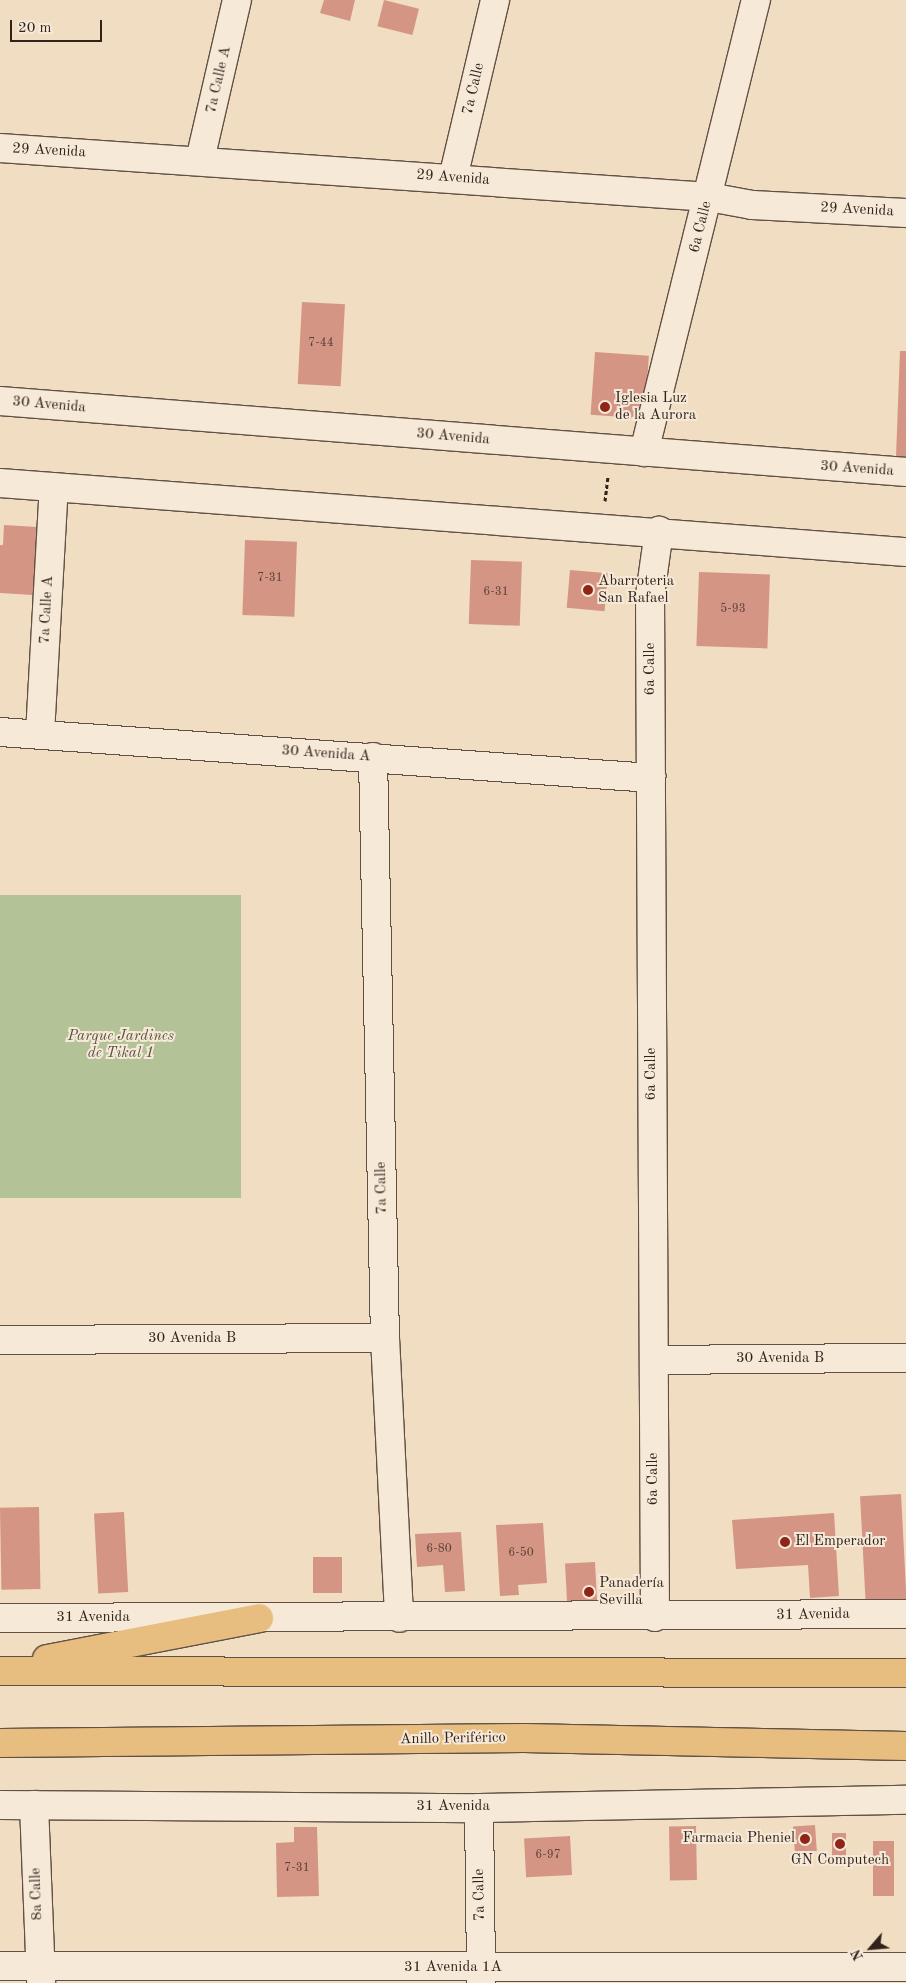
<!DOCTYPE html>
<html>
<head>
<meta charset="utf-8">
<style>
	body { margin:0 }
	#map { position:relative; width:906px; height:1983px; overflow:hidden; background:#f1ddc1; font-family:"Old Standard TT",serif }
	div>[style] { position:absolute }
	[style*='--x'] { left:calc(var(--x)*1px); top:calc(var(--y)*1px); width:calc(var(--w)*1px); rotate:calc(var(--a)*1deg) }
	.green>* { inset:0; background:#b4c297; transform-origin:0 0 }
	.building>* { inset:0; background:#d49584; transform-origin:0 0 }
	.path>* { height:3px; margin-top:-1.5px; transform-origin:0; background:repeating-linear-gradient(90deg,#31221c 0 4px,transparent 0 6.5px) }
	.roads { filter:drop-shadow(1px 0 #615145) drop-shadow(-1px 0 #615145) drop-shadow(0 1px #615145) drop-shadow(0 -1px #615145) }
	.street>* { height:28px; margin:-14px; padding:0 14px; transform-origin:14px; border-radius:14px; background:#f6e9d7 }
	.secondary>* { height:28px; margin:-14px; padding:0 14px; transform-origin:14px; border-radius:14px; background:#f6e9d7 }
	.highway>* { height:28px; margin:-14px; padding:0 14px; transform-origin:14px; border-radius:14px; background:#e8be80 }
	.dots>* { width:14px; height:14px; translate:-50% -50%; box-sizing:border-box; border:2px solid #f6e9d7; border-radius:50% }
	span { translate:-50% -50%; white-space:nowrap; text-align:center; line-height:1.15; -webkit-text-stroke:4px #f6e9d7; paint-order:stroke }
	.number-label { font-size:12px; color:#5a3f36 }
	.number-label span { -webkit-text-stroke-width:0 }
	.street-label { font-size:15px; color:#31221c }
	.poi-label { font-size:15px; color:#31221c }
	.left { translate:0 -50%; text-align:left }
	.right { translate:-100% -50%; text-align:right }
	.park-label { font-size:15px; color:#585241; font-style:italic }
	.north { position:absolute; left:846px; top:1923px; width:50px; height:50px; -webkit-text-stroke:4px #f6e9d7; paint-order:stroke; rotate:243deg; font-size:14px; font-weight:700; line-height:20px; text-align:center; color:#31221c }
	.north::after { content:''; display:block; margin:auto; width:18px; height:22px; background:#31221c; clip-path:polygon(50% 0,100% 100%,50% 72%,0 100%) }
	.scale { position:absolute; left:10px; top:20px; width:92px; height:22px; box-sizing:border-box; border:2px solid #31221c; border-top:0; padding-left:6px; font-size:15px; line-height:18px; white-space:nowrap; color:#31221c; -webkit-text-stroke:4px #f6e9d7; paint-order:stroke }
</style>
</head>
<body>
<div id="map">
	<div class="green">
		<i style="left:0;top:895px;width:241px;height:303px"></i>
	</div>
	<div class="building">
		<i style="clip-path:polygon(324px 0,355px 0,350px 21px,320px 13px)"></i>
		<i style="left:384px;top:0;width:36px;height:27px;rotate:14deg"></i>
		<i style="left:302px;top:302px;width:43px;height:82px;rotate:3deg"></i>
		<i style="clip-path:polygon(900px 351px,906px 351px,906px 457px,896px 457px)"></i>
		<i style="left:595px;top:352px;width:54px;height:63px;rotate:4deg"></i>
		<i style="clip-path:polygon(4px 525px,37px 527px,33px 595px,0 593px,0 545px,3px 545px)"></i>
		<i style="left:245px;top:540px;width:52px;height:75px;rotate:2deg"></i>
		<i style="left:471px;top:560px;width:51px;height:64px;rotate:2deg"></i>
		<i style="left:570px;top:570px;width:38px;height:38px;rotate:5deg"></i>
		<i style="left:699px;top:572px;width:71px;height:74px;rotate:2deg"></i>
		<i style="left:901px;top:1494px;width:107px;height:41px;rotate:87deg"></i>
		<i style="left:39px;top:1507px;width:82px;height:39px;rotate:89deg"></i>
		<i style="left:124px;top:1512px;width:80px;height:30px;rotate:87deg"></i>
		<i style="clip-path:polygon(834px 1513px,839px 1596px,810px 1598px,808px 1565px,736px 1569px,732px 1520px)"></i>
		<i style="clip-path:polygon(543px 1523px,547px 1583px,518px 1585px,519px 1595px,500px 1596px,496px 1525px)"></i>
		<i style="clip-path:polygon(461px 1532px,465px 1591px,445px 1592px,443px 1565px,417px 1567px,415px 1534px)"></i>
		<i style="left:313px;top:1557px;width:29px;height:36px"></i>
		<i style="left:595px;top:1562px;width:38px;height:30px;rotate:87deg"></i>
		<i style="left:815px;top:1825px;width:26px;height:22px;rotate:86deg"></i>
		<i style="left:696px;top:1826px;width:54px;height:27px;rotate:89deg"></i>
		<i style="clip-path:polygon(294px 1827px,317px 1827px,319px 1896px,277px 1897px,276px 1843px,294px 1842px)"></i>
		<i style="left:832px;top:1833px;width:14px;height:23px"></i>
		<i style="left:570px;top:1836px;width:39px;height:46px;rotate:87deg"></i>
		<i style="left:894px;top:1841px;width:55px;height:21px;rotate:90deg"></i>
	</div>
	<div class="path">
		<i style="--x:605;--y:501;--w:24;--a:-83"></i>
	</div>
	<div class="roads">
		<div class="street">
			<i style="--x:0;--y:148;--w:711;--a:3.95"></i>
			<i style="--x:709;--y:197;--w:44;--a:10.5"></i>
			<i style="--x:752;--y:205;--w:154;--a:3"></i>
			<i style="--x:200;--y:160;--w:164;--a:-77"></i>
			<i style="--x:453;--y:178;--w:183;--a:-76.7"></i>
			<i style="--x:644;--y:452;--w:466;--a:-76.1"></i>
			<i style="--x:0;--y:732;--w:653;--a:4.04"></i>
			<i style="--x:40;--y:734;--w:247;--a:-86.8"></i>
			<i style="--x:373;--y:757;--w:581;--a:88.82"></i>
			<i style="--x:385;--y:1338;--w:280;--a:87.1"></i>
			<i style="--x:0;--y:1340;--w:385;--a:-0.3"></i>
			<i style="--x:654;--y:1360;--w:252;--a:-0.5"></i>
			<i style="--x:655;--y:1617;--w:1022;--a:-90.28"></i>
			<i style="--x:650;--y:595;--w:65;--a:-82"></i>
			<i style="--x:34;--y:1805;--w:178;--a:87.7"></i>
			<i style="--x:479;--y:1808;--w:175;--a:89.3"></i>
			<i style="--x:0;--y:1966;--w:906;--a:0.06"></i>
		</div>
		<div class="secondary">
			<i style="--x:0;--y:401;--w:909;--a:4.48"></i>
			<i style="--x:0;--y:483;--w:909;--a:4.36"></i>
			<i style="--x:0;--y:1618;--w:906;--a:-0.25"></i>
			<i style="--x:0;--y:1805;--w:479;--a:0.4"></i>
			<i style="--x:479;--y:1808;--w:427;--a:-1.1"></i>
		</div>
		<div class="highway">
			<i style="--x:47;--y:1659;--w:216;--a:-10.9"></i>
			<i style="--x:0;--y:1671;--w:906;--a:0.13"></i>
			<i style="--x:0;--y:1743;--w:524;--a:-0.55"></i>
			<i style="--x:524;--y:1738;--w:382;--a:1.2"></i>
		</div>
	</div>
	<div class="dots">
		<i style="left:605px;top:407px;background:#8f2418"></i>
		<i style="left:588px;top:590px;background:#8f2418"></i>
		<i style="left:785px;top:1542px;background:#8f2418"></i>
		<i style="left:589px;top:1592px;background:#8f2418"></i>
		<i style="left:805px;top:1839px;background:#8f2418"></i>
		<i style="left:840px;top:1844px;background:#8f2418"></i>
	</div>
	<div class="number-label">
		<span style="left:321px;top:344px">7-44</span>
		<span style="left:270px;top:579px">7-31</span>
		<span style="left:496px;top:593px">6-31</span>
		<span style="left:733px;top:610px">5-93</span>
		<span style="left:439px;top:1550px">6-80</span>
		<span style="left:521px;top:1554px">6-50</span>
		<span style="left:548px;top:1856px">6-97</span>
		<span style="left:297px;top:1869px">7-31</span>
	</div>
	<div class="street-label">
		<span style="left:219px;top:80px;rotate:-77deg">7a Calle A</span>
		<span style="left:474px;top:89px;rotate:-77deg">7a Calle</span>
		<span style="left:49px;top:151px;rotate:3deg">29 Avenida</span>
		<span style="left:453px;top:178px;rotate:4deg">29 Avenida</span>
		<span style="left:857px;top:210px;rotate:3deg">29 Avenida</span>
		<span style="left:701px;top:227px;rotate:-76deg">6a Calle</span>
		<span style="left:49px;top:405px;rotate:5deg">30 Avenida</span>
		<span style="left:453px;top:437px;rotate:5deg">30 Avenida</span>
		<span style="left:857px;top:469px;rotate:4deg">30 Avenida</span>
		<span style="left:47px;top:610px;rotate:-87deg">7a Calle A</span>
		<span style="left:651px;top:669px;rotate:-90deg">6a Calle</span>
		<span style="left:326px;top:754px;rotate:4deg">30 Avenida A</span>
		<span style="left:652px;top:1074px;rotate:-90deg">6a Calle</span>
		<span style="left:382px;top:1188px;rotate:-91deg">7a Calle</span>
		<span style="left:192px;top:1339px">30 Avenida B</span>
		<span style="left:780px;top:1359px">30 Avenida B</span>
		<span style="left:654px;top:1479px;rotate:-90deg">6a Calle</span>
		<span style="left:813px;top:1615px;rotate:-1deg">31 Avenida</span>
		<span style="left:93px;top:1618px">31 Avenida</span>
		<span style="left:453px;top:1739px;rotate:-1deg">Anillo Periférico</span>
		<span style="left:453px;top:1807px">31 Avenida</span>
		<span style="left:37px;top:1894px;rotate:-92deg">8a Calle</span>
		<span style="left:480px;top:1895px;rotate:-91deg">7a Calle</span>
		<span style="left:453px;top:1968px">31 Avenida 1A</span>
	</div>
	<div class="poi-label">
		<span class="left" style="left:615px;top:407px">Iglesia Luz<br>de la Aurora</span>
		<span class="left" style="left:598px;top:590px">Abarroteria<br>San Rafael</span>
		<span class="left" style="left:795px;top:1542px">El Emperador</span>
		<span class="left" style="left:599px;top:1592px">Panadería<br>Sevilla</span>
		<span class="right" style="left:795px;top:1839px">Farmacia Pheniel</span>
		<span style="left:840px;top:1861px">GN Computech</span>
	</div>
	<div class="park-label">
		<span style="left:121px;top:1045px">Parque Jardines<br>de Tikal 1</span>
	</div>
	<div class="north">N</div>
	<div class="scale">20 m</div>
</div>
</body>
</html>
